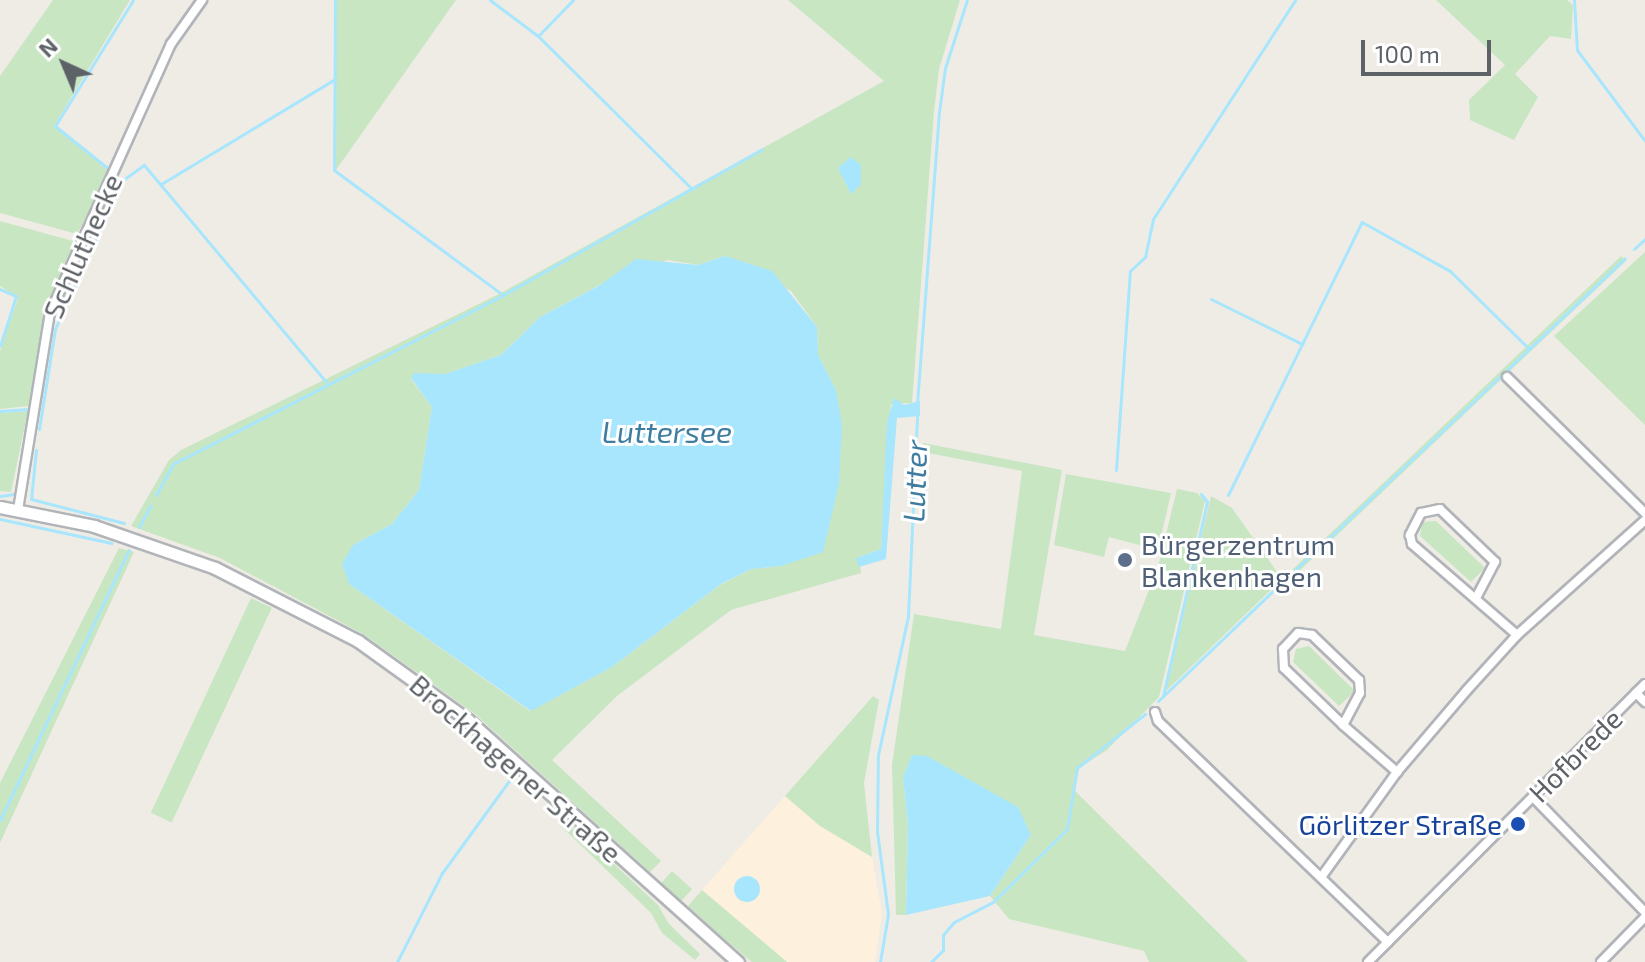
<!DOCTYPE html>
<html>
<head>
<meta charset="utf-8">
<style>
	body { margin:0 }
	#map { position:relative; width:1645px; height:962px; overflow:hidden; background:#efece6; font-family:"Exo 2",sans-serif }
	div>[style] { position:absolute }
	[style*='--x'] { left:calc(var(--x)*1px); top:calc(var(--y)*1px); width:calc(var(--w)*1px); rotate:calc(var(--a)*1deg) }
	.commercial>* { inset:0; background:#fdf0dd }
	.green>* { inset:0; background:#c9e6c3; transform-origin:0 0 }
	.water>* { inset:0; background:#a8e6fd }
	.round { border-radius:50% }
	.stream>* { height:3px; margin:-1.5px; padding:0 1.5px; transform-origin:1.5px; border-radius:1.5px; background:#a8e6fd }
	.roads { filter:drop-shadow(2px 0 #b1b4b8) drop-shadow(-2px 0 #b1b4b8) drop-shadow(0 2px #b1b4b8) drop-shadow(0 -2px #b1b4b8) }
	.street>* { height:8px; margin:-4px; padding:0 4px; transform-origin:4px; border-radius:4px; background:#fff }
	.secondary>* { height:11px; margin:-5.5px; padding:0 5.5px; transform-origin:5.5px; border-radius:5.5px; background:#fff }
	.dots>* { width:22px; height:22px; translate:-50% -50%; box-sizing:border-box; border:4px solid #fff; border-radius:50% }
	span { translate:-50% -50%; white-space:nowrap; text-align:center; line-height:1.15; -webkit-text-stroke:6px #fff; paint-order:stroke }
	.street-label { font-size:28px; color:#5d6266 }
	.service-label { font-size:28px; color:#4e5e75 }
	.left { translate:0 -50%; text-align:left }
	.transit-label { font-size:28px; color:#164399 }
	.right { translate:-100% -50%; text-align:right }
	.water-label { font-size:30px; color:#3e7d9f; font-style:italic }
	.north { position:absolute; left:24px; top:24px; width:80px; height:80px; -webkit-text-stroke:6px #fff; paint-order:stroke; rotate:316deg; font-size:22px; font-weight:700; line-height:32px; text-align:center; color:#5d6266 }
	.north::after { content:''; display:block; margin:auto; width:28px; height:36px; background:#5d6266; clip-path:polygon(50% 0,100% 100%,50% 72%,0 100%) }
	.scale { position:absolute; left:1361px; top:40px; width:130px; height:36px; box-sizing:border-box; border:4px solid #5d6266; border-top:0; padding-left:10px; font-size:24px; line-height:28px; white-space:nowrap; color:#5d6266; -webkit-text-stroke:6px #fff; paint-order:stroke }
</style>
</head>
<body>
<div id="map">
	<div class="commercial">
		<i style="clip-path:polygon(785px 796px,820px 826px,872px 857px,882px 914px,875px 962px,787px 962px,702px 890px)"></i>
	</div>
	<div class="green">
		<i style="clip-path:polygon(53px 0,130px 0,54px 126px,110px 171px,77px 234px,0 213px,0 76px)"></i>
		<i style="clip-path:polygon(336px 0,456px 0,336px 170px,333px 155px)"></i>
		<i style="clip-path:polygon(evenodd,788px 0,960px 0,939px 69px,934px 112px,912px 403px,891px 404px,881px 549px,859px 557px,861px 573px,731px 610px,617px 696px,552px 760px,661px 861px,650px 872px,475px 714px,363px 634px,220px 558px,131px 526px,169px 460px,181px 450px,499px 294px,884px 81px,788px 0,725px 256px,791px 291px,817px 327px,818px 355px,836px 390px,781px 566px,751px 569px,720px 585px,612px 667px,530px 711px,349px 584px,353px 545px,392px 524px,419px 490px,432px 407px,411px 379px,445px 374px,501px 355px,540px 317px,616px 276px,668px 260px,698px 265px,725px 256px)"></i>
		<i style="clip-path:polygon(1436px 0,1567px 0,1573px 5px,1571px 39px,1550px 36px,1515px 74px,1538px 97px,1514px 140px,1470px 120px,1469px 100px,1505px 65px)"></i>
		<i style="clip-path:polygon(0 221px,73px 241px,77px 247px,43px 324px,29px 406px,0 409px,0 351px,18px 298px,0 286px)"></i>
		<i style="clip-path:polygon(1645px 252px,1645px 425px,1554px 336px)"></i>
		<i style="clip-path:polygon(1621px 256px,1626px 261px,1295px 575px,1291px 571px)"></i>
		<i style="clip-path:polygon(28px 411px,11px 492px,0 491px,0 413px)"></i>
		<i style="clip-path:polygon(923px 443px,1062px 470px,1034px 635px,1125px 651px,1158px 567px,1177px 489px,1197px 493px,1205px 501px,1159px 697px,1107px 750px,1079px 768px,1074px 790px,1248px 962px,1149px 962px,1144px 951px,1009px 919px,990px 896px,1031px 835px,903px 778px,908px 823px,906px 915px,896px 915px,892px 765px,914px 614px,1001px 629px,1022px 471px,923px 452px)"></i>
		<i style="clip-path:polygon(1066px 474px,1171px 493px,1158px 550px,1109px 537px,1104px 557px,1054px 545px)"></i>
		<i style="clip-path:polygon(1211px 496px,1232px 508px,1282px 579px,1165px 692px)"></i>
		<i style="clip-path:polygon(1436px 521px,1485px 568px,1471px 582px,1420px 536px,1422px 522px)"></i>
		<i style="clip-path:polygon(119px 548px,134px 552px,0 843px,0 783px)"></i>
		<i style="left:251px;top:598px;width:23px;height:237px;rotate:25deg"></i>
		<i style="clip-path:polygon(1309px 646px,1355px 691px,1339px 706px,1293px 662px,1296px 649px)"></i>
		<i style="clip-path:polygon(873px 696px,879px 700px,864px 783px,872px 857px,820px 826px,785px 796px)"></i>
		<i style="clip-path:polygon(566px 819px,658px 905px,669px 924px,700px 954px,695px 960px,662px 933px,651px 913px,561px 826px)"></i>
		<i style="left:672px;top:871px;width:27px;height:16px;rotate:42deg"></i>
		<i style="clip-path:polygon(702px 890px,787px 962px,752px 962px,721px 936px,688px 906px)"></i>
	</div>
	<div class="water">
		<i style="clip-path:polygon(851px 157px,861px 165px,861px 184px,851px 194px,838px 168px)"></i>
		<i style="clip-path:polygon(725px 256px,772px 271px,817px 327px,818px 355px,836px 390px,842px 425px,839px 484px,823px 552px,781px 566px,751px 569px,721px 584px,612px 667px,531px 711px,349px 584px,342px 564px,353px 545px,392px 524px,419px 490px,432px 407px,411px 378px,414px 373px,445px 374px,501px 355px,540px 317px,600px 285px,636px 259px,698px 265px)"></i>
		<i style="clip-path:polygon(894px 398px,904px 405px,920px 401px,920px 416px,897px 418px,886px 559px,859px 567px,856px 558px,881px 549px,887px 422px)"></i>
		<i style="clip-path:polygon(912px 755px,927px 756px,1018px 807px,1031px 835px,990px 896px,906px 915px,908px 823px,903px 778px)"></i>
		<i class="round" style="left:734px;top:876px;width:26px;height:26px"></i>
	</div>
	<div class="stream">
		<i style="--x:335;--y:0;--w:170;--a:90.3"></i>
		<i style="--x:334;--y:170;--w:210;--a:36.5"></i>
		<i style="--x:490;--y:0;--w:60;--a:36.9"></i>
		<i style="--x:538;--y:36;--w:216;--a:44.8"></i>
		<i style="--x:1574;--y:0;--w:50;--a:86.6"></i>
		<i style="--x:1577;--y:50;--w:114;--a:53.2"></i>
		<i style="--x:538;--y:36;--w:50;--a:-45.8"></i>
		<i style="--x:110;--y:170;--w:70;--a:-141.3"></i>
		<i style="--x:55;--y:126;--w:148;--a:-58.2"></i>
		<i style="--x:161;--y:184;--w:203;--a:-31.1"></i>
		<i style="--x:1634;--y:249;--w:15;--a:-42"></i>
		<i style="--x:0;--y:289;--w:17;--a:24"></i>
		<i style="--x:16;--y:296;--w:52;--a:107.7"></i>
		<i style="--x:1211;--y:299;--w:102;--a:26.3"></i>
		<i style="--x:917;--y:404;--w:293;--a:-85.7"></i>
		<i style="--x:939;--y:112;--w:44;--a:-82.2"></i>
		<i style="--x:945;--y:68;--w:71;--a:-72.1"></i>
		<i style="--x:0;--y:411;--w:29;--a:-4"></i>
		<i style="--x:39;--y:429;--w:101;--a:-80.9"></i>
		<i style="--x:55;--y:329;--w:164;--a:-65.5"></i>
		<i style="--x:123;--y:180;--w:26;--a:-36"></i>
		<i style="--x:144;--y:165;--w:283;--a:50"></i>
		<i style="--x:36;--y:450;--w:49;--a:95.8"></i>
		<i style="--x:31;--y:499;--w:96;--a:14.5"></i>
		<i style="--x:1116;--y:470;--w:199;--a:-86"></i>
		<i style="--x:1130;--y:271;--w:21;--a:-43"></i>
		<i style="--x:1145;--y:257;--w:39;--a:-78"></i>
		<i style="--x:1153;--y:219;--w:261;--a:-57"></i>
		<i style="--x:156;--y:495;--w:35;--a:-61"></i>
		<i style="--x:173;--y:464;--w:371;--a:-27.1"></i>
		<i style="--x:503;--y:295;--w:297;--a:-29.4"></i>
		<i style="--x:1228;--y:495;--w:304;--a:-63.9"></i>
		<i style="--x:1362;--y:222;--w:101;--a:29.1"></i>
		<i style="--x:1450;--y:271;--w:111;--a:44.6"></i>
		<i style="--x:0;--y:496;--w:14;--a:-8"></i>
		<i style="--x:0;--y:519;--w:114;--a:12.2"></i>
		<i style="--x:139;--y:527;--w:24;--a:-62"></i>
		<i style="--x:1292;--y:573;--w:458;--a:-43.4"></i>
		<i style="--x:1163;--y:696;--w:199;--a:-77.2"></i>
		<i style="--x:1207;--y:502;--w:10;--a:-127"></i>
		<i style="--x:1158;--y:701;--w:173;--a:-43.8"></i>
		<i style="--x:1150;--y:709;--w:3;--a:-45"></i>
		<i style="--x:0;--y:820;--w:299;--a:-64.5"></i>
		<i style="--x:397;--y:962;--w:100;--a:-63.2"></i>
		<i style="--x:442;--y:873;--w:117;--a:-54"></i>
		<i style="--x:880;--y:962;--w:49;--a:-80.5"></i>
		<i style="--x:888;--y:914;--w:83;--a:-97.6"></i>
		<i style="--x:877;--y:832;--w:77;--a:-89.3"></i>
		<i style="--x:878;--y:755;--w:142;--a:-77.8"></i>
		<i style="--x:908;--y:616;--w:201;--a:-87.4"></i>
		<i style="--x:931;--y:962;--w:17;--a:-45"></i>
		<i style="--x:943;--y:950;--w:15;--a:-90"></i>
		<i style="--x:943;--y:935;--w:17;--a:-50"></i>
		<i style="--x:954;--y:922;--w:44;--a:-27.1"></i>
		<i style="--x:993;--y:902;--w:104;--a:-44.6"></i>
		<i style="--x:1067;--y:829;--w:62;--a:-80.7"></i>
		<i style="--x:1077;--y:768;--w:87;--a:-38.5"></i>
	</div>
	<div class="roads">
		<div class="street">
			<i style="--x:1507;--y:377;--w:194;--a:44.6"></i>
			<i style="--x:18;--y:510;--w:200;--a:-80.8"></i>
			<i style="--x:50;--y:313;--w:295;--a:-65.8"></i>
			<i style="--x:171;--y:44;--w:54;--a:-54.8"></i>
			<i style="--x:1476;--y:598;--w:41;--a:-62.2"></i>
			<i style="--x:1495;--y:562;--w:76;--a:-136.1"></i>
			<i style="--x:1440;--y:509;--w:19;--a:168"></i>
			<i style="--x:1421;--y:513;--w:25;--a:117"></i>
			<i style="--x:1410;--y:535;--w:9;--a:77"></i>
			<i style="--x:1412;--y:544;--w:139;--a:40.9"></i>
			<i style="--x:1636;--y:693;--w:13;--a:45"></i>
			<i style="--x:1155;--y:712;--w:9;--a:72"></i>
			<i style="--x:1158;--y:721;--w:319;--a:43.9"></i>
			<i style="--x:1343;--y:725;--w:36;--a:-62"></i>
			<i style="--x:1360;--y:693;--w:13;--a:-94"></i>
			<i style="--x:1359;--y:680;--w:65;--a:-136.2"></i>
			<i style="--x:1312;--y:635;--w:14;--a:-172"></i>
			<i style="--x:1298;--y:633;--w:22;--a:133"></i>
			<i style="--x:1283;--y:649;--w:19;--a:87"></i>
			<i style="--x:1284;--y:668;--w:82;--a:44"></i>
			<i style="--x:1343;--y:725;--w:72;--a:41"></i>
			<i style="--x:1533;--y:797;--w:161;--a:45.8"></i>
			<i style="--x:1322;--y:876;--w:128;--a:-54.2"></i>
			<i style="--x:1397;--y:772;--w:108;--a:-49.5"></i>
			<i style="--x:1467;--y:690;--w:74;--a:-47.7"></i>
			<i style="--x:1517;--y:635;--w:172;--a:-41.9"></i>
			<i style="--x:1368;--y:962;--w:392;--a:-45.1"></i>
			<i style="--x:1601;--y:962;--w:63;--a:-45.6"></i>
		</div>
		<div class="secondary">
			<i style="--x:0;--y:507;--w:96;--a:11.4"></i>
			<i style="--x:94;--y:526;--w:128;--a:19.1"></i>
			<i style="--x:215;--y:568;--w:161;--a:27"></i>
			<i style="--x:358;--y:641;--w:135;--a:35.7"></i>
			<i style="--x:468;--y:720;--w:363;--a:41.9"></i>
		</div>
	</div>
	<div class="dots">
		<i style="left:1125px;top:560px;background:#5c6f8a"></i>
		<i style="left:1518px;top:824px;background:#1a4fb4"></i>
	</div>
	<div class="street-label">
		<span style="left:82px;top:246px;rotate:-66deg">Schluthecke</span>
		<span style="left:1575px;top:755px;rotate:-45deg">Hofbrede</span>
		<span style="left:516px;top:768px;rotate:41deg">Brockhagener Straße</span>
	</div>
	<div class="service-label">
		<span class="left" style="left:1141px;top:560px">Bürgerzentrum<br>Blankenhagen</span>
	</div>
	<div class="transit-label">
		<span class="right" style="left:1502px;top:824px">Görlitzer Straße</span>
	</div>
	<div class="water-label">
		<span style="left:667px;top:431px">Luttersee</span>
		<span style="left:914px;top:481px;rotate:-88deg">Lutter</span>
	</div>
	<div class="north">N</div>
	<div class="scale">100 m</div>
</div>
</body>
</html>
